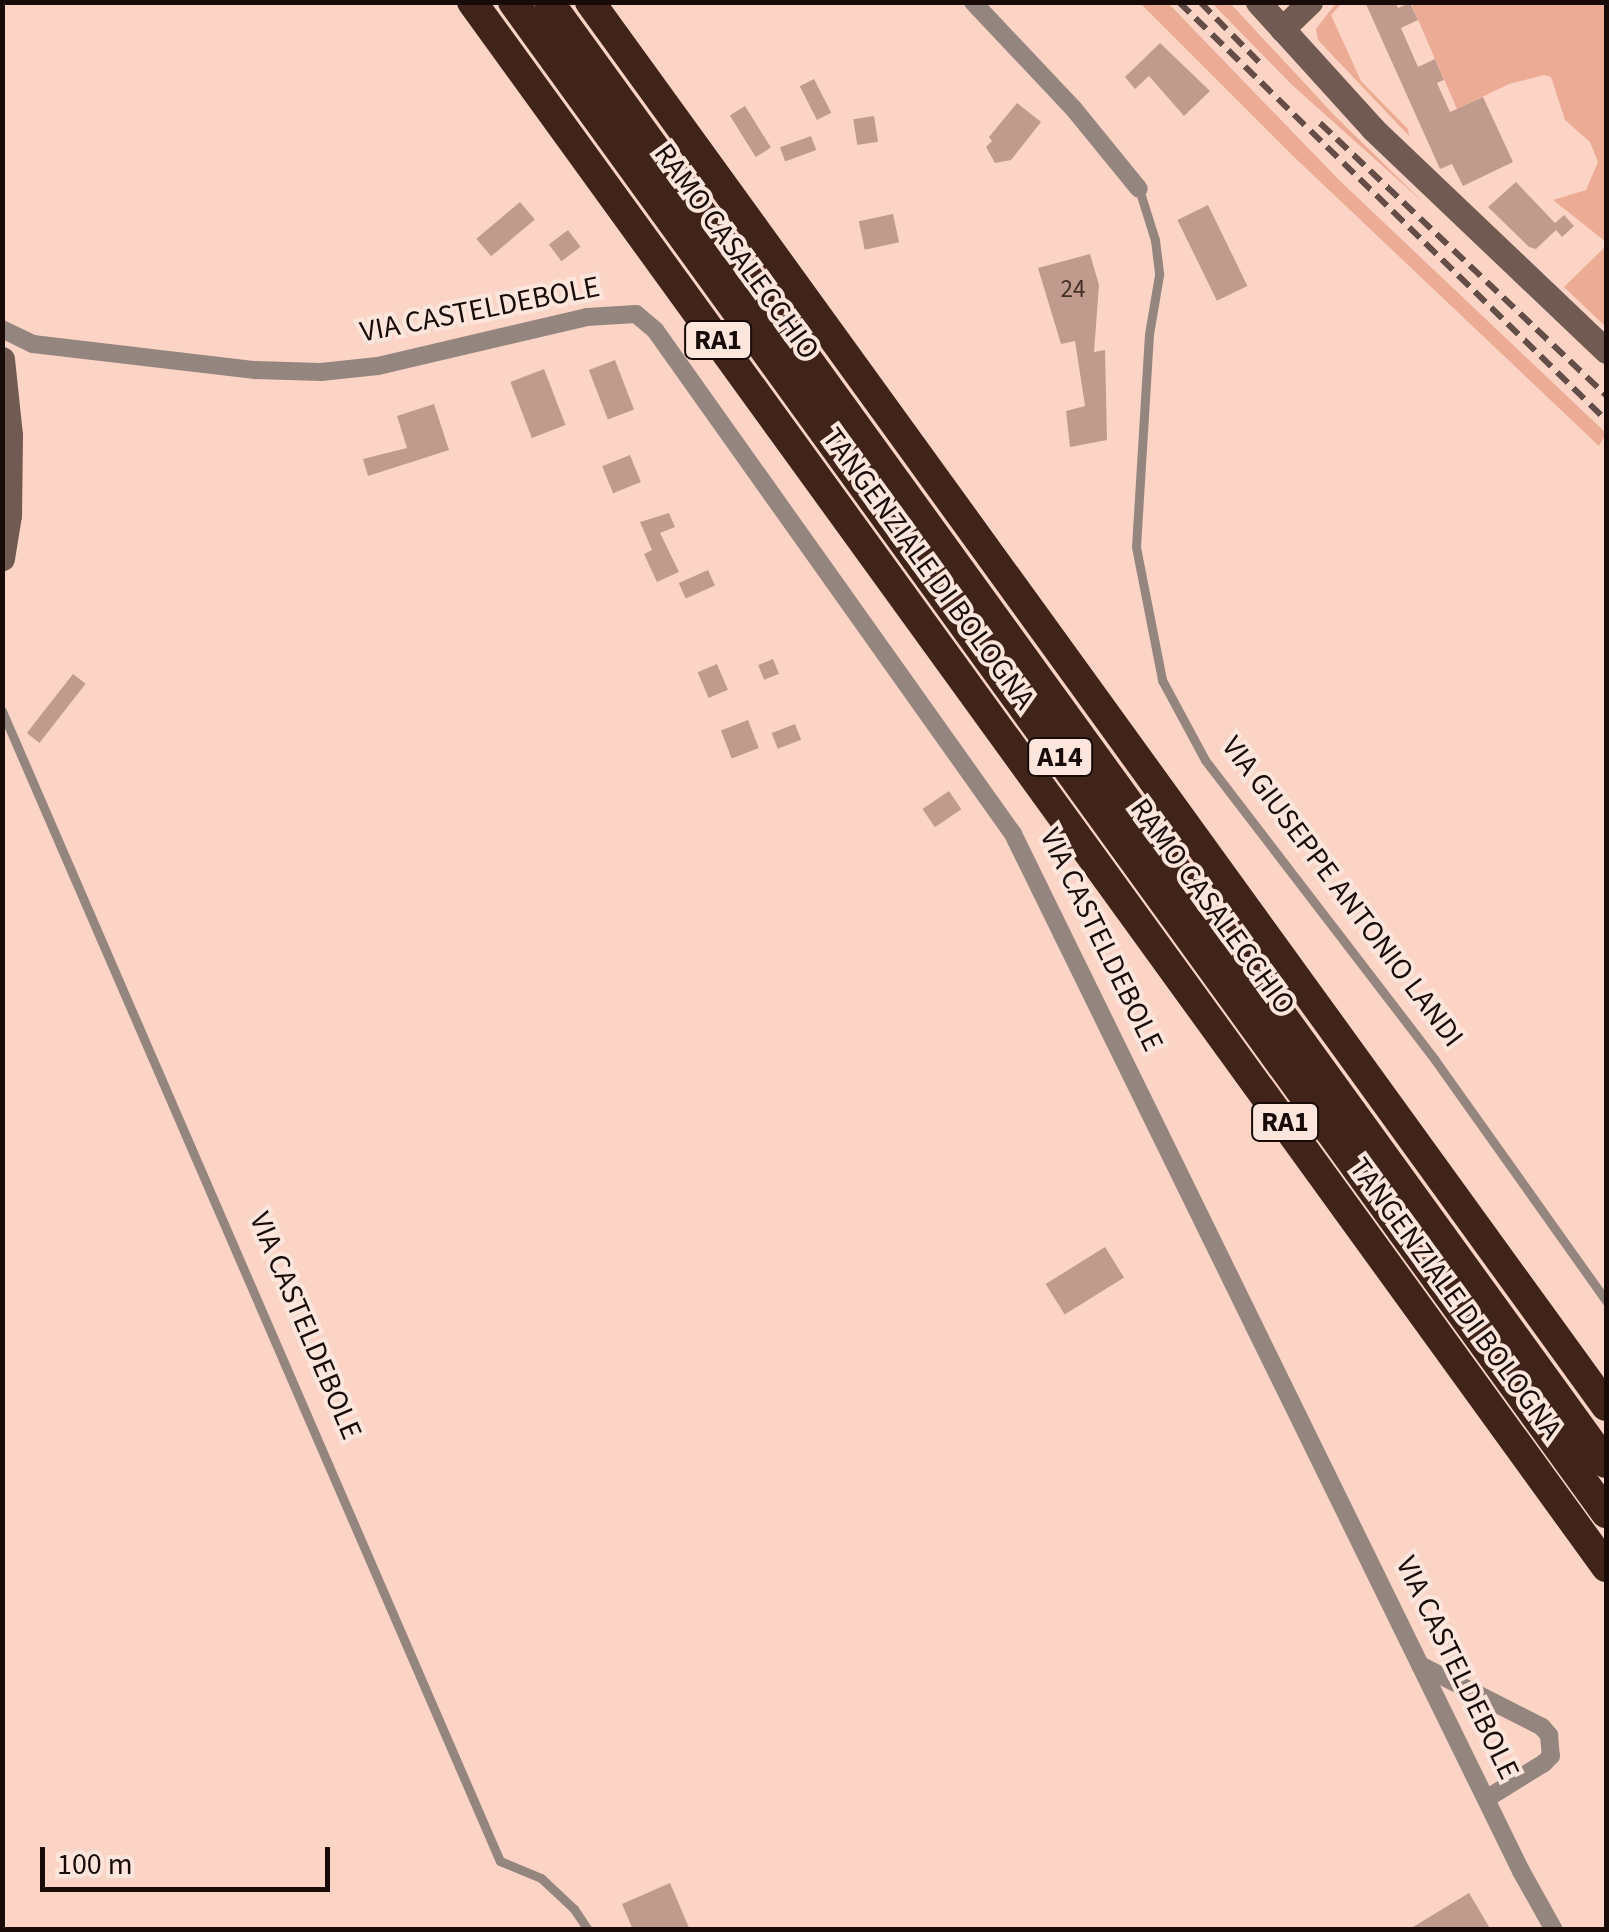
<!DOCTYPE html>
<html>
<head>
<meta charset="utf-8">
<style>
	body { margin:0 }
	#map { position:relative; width:1609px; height:1932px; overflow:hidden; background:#fcd4c6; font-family:"Source Sans 3",sans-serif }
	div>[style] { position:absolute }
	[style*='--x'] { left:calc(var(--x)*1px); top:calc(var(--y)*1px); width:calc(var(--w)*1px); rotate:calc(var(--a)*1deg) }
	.green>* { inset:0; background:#ebab94 }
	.building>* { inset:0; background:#c09b8d; transform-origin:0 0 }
	.lane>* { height:9px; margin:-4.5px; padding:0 4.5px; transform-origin:4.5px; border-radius:4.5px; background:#95857f }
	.street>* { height:18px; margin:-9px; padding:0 9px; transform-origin:9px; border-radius:9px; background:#95857f }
	.secondary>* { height:25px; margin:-12.5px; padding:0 12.5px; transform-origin:12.5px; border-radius:12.5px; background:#715a52 }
	.highway>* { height:30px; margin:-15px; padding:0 15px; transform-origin:15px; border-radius:15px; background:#412419 }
	.rail>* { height:6px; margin-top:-3px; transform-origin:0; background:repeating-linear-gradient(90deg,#634d46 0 15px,transparent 0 23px) }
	span { translate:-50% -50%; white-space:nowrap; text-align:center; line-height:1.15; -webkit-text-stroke:8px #fee6dd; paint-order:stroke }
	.number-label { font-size:25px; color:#422f28 }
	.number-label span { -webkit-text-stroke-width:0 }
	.shield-label span { padding:2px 8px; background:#fee6dd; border:2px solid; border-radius:8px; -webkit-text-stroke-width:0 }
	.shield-label { font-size:28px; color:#180b07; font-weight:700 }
	.street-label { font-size:30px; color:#180b07 }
	.frame { position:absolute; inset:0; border:5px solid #180b07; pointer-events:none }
	.scale { position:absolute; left:40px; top:1847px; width:290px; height:45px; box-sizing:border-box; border:5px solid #180b07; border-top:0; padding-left:12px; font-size:30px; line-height:35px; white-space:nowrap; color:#180b07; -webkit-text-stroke:8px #fee6dd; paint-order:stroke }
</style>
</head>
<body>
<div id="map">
	<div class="green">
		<i style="clip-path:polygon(1415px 2px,1606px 3px,1606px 242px,1553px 200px,1586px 190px,1598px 162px,1590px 142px,1565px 120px,1551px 77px,1544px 75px,1509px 84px,1457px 109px,1412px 6px)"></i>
		<i style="clip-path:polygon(1140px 3px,1168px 3px,1339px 180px,1606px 433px,1599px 446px,1292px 155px)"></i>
		<i style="clip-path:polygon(1212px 3px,1230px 3px,1336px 117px,1425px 204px,1291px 84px)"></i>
		<i style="clip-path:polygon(1336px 3px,1342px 3px,1331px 15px,1361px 81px,1408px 129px,1409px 136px,1318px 40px,1316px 29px)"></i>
		<i style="clip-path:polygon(1606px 246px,1606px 327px,1564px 287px)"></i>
	</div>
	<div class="building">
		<i style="clip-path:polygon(1365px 2px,1395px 2px,1398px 8px,1410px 3px,1418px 20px,1401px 28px,1418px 67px,1435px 59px,1444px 80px,1437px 83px,1450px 112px,1483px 97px,1513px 162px,1463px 186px,1452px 164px,1440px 169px)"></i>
		<i style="clip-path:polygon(1160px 43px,1210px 91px,1184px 116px,1149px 76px,1135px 89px,1125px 77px)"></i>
		<i style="left:814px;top:79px;width:38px;height:16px;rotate:63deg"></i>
		<i style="clip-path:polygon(1017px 103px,1041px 122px,1011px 160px,995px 163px,986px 147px,992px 141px,989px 137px)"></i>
		<i style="left:745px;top:106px;width:49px;height:18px;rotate:58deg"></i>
		<i style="left:874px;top:116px;width:26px;height:21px;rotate:81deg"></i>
		<i style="left:811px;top:136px;width:15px;height:33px;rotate:70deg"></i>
		<i style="clip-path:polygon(1516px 182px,1555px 223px,1564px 215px,1574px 226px,1562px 237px,1556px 230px,1536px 249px,1529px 247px,1488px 207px)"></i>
		<i style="left:520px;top:202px;width:23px;height:57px;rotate:50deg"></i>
		<i style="left:1208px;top:205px;width:90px;height:34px;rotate:64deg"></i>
		<i style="left:893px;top:214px;width:29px;height:35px;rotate:78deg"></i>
		<i style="left:568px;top:230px;width:21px;height:24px;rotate:53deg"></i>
		<i style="clip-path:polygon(1090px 254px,1099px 285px,1094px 352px,1105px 350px,1107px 440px,1070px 447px,1066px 411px,1085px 406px,1075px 341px,1061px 344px,1038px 268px)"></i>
		<i style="left:615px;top:360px;width:53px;height:28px;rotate:69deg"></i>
		<i style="left:544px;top:369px;width:60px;height:36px;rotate:69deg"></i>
		<i style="clip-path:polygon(434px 404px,449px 450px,368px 476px,363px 459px,407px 448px,397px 416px)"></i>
		<i style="left:630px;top:455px;width:29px;height:30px;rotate:68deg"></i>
		<i style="clip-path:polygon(669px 513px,675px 527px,660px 533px,679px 572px,657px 582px,644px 554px,652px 550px,640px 522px)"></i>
		<i style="left:708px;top:570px;width:17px;height:32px;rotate:66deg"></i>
		<i style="left:773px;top:659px;width:16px;height:16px;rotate:68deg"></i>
		<i style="left:717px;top:664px;width:28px;height:21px;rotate:67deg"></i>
		<i style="left:73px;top:674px;width:16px;height:75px;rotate:38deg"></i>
		<i style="left:748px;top:720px;width:30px;height:29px;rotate:69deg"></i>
		<i style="left:795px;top:724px;width:17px;height:25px;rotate:69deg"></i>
		<i style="left:949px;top:791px;width:22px;height:32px;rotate:56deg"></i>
		<i style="left:1105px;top:1247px;width:36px;height:70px;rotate:58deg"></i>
		<i style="clip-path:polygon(670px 1883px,690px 1930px,633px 1930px,622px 1904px)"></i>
		<i style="clip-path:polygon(1469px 1893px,1491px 1930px,1408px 1930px)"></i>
	</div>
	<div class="lane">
		<i style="--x:1139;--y:189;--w:53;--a:72.6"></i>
		<i style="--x:1155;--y:240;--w:35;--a:83"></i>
		<i style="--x:1159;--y:275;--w:60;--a:99.6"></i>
		<i style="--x:1149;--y:334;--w:213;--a:93.5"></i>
		<i style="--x:1136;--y:547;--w:136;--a:78.9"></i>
		<i style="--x:1162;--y:680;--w:91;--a:61.7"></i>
		<i style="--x:1205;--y:760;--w:378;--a:52.5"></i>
		<i style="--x:1435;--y:1060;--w:296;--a:54.6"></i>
		<i style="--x:2;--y:711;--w:1253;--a:66.59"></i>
		<i style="--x:500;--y:1861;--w:44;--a:22.5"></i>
		<i style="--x:541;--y:1878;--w:45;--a:43.2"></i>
		<i style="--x:574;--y:1909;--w:25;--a:56"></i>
	</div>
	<div class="street">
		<i style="--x:973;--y:2;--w:146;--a:46.7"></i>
		<i style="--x:1073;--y:108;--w:104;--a:50.8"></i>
		<i style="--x:2;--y:329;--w:34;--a:26"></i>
		<i style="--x:33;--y:344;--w:224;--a:6.7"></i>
		<i style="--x:255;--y:370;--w:66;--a:1.7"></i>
		<i style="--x:321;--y:372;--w:57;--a:-6"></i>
		<i style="--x:378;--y:366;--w:215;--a:-13.2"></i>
		<i style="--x:587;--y:317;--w:49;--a:-3.5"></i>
		<i style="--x:636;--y:314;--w:25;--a:40"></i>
		<i style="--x:655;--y:330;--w:618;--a:54.61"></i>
		<i style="--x:1013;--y:834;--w:1155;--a:63.9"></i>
		<i style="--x:1521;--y:1871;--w:68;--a:60.8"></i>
		<i style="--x:1420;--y:1665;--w:137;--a:26.9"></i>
		<i style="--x:1542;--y:1727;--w:11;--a:49"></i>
		<i style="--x:1549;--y:1735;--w:21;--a:85"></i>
		<i style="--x:1551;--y:1756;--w:10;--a:135"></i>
		<i style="--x:1544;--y:1763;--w:68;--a:148.2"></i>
	</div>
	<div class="secondary">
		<i style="--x:1258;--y:2;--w:171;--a:47.8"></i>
		<i style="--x:1373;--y:129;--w:322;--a:43.6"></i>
		<i style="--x:1282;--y:29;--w:39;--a:-44"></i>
		<i style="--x:2;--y:359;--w:76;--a:84"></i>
		<i style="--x:10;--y:435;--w:80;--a:90.7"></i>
		<i style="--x:9;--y:515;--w:44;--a:99.2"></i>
	</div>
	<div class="highway">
		<i style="--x:472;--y:2;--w:1933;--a:54.07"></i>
		<i style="--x:513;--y:2;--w:1865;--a:54.12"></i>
		<i style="--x:549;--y:2;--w:1803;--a:54.12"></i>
		<i style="--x:590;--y:2;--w:1733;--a:54.11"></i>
	</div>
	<div class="rail">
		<i style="--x:1179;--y:2;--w:598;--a:44.39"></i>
		<i style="--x:1200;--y:2;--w:86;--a:45.5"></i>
		<i style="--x:1320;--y:123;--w:395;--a:43.6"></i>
	</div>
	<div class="number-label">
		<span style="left:1073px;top:289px">24</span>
	</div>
	<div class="shield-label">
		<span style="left:718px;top:340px">RA1</span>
		<span style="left:1060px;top:757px">A14</span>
		<span style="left:1285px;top:1122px">RA1</span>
	</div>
	<div class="street-label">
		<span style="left:736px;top:252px;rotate:54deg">RAMO CASALECCHIO</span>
		<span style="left:480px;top:310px;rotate:-11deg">VIA CASTELDEBOLE</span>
		<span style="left:928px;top:569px;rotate:54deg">TANGENZIALE DI BOLOGNA</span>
		<span style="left:1342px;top:892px;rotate:53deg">VIA GIUSEPPE ANTONIO LANDI</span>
		<span style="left:1212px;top:907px;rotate:54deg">RAMO CASALECCHIO</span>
		<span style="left:1101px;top:940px;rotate:64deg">VIA CASTELDEBOLE</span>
		<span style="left:1455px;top:1299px;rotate:54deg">TANGENZIALE DI BOLOGNA</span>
		<span style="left:305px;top:1326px;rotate:67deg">VIA CASTELDEBOLE</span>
		<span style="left:1457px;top:1668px;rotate:64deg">VIA CASTELDEBOLE</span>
	</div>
	<div class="frame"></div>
	<div class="scale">100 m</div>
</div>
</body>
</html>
